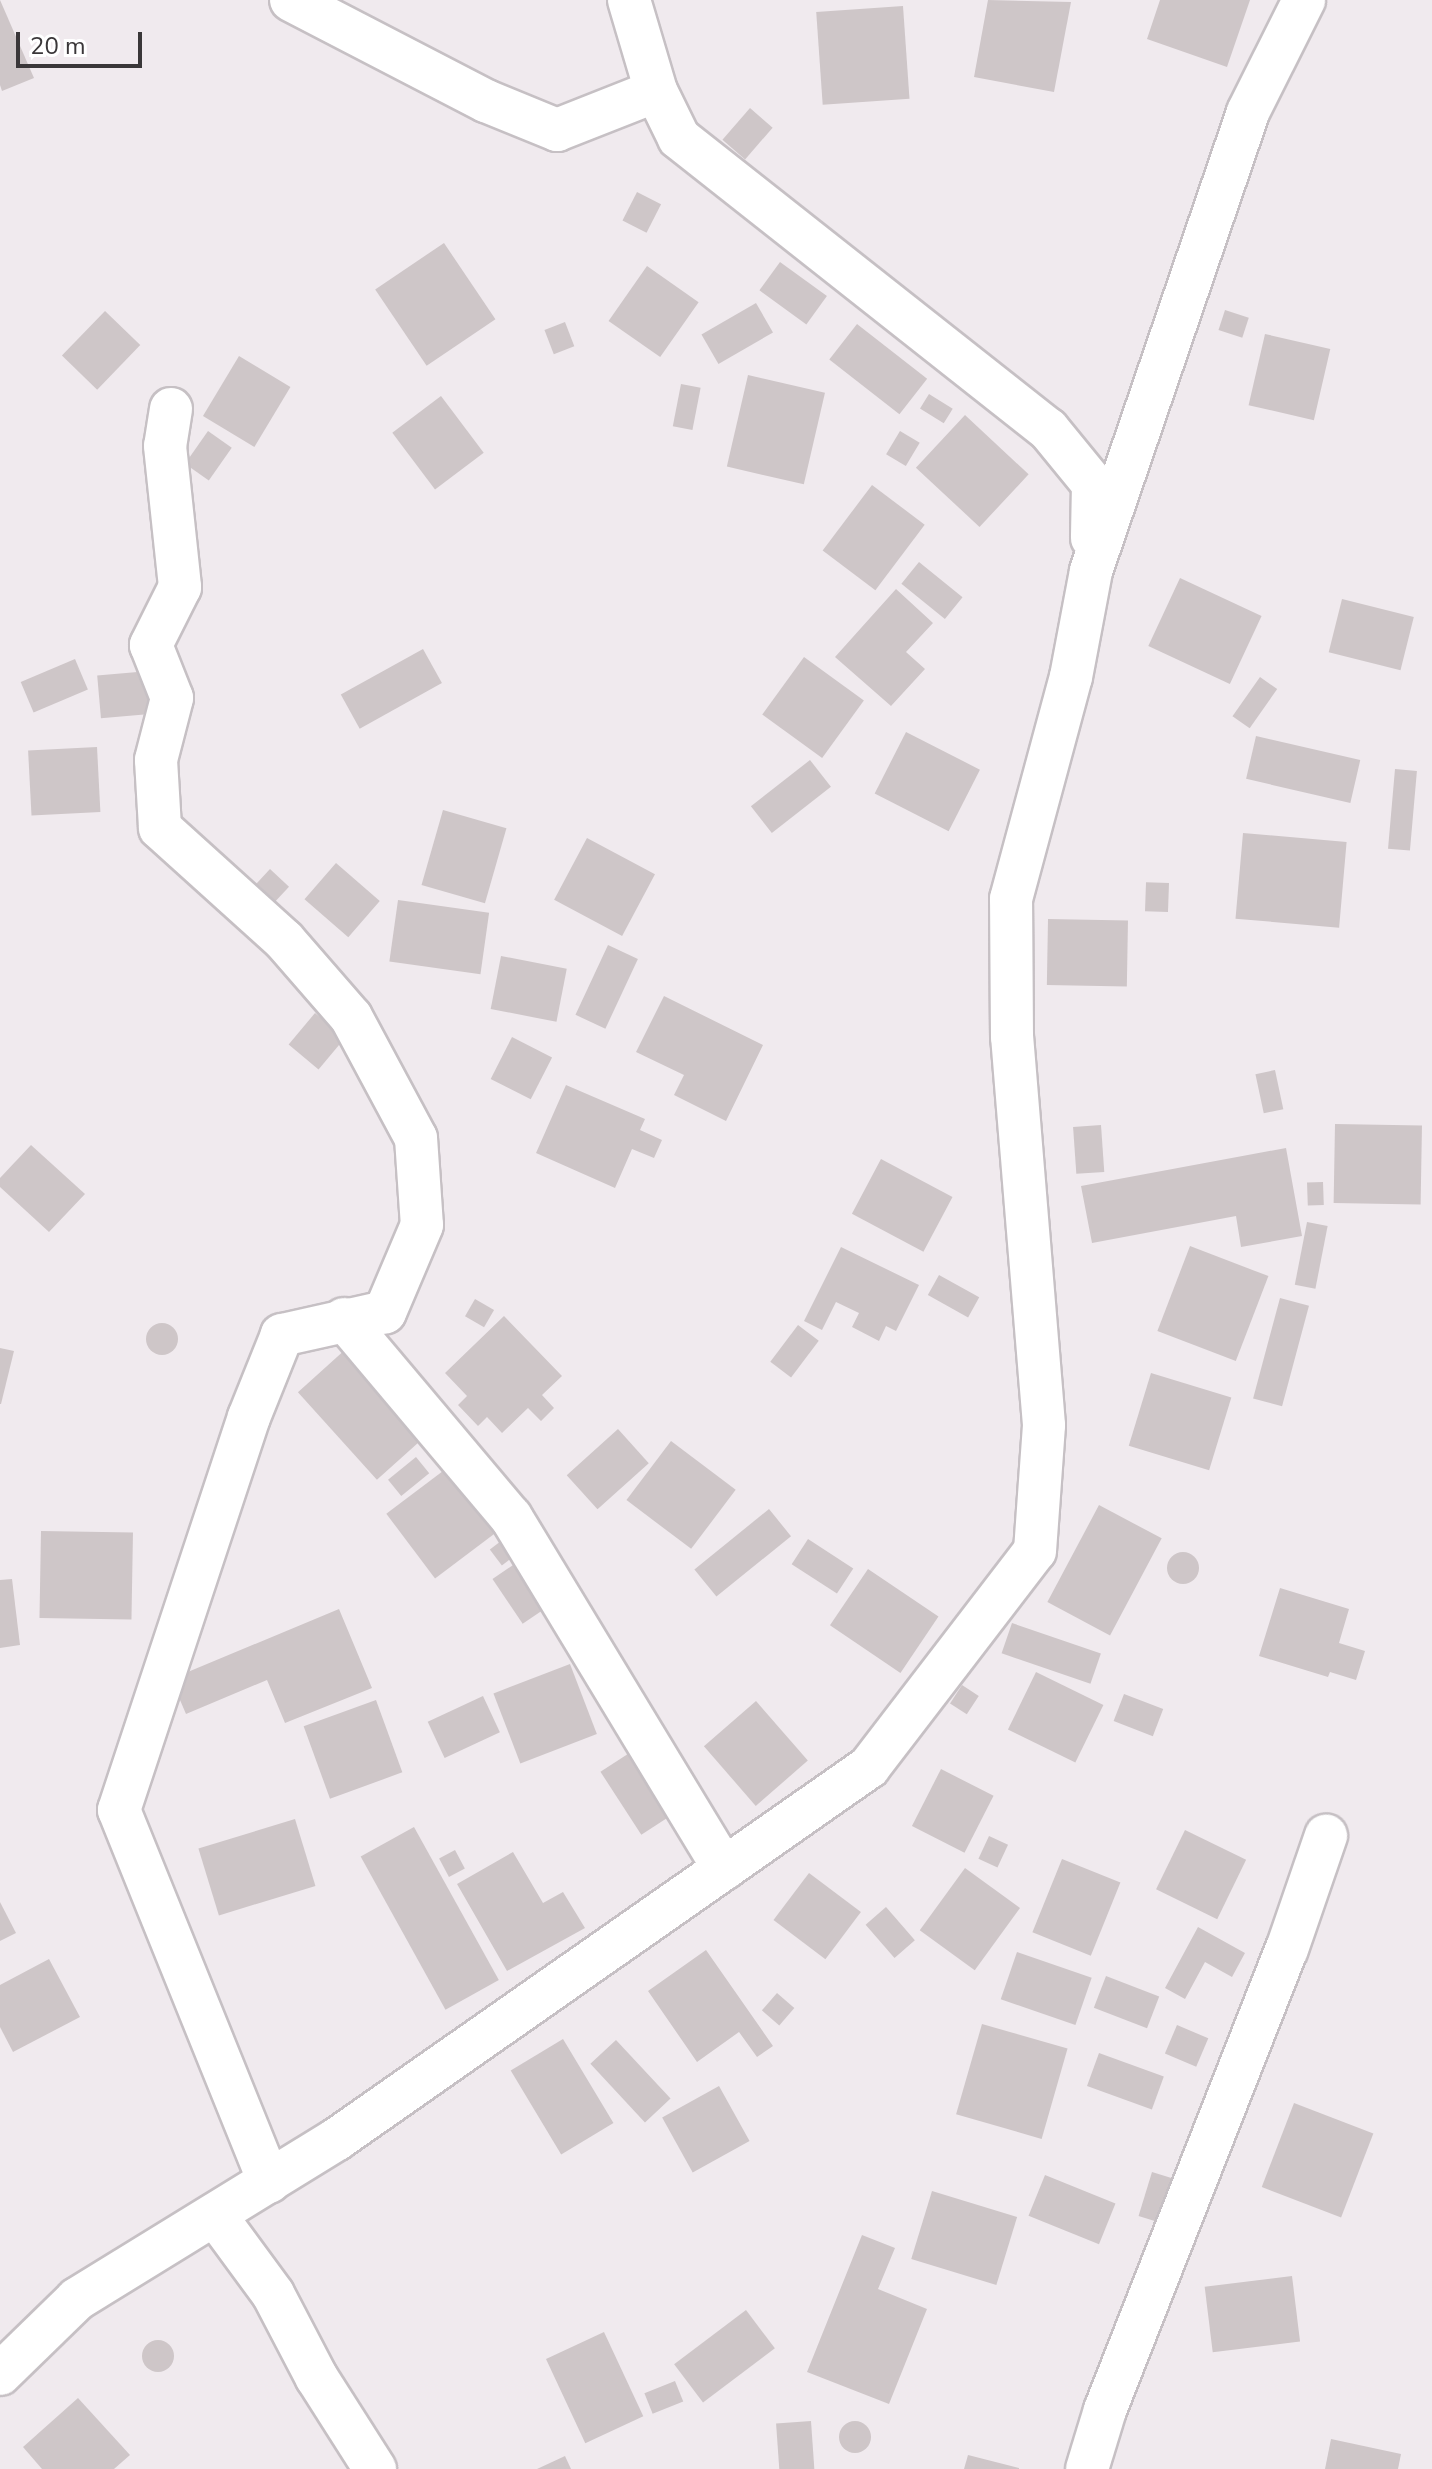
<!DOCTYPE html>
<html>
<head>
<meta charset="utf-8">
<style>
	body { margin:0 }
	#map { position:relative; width:1432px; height:2469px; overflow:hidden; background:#f0eaee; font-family:"Nunito Sans",sans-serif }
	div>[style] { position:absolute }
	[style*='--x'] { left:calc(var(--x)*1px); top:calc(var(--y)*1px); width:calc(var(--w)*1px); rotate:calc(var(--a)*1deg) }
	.building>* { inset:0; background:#cec6c8; transform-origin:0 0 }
	.round { border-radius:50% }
	.roads { filter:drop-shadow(2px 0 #c6c0c4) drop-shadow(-2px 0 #c6c0c4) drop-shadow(0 2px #c6c0c4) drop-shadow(0 -2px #c6c0c4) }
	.street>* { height:42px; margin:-21px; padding:0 21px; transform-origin:21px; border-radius:21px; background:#fff }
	span { translate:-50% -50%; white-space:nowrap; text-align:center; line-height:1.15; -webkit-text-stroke:7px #fff; paint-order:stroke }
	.scale { position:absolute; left:16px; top:32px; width:126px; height:36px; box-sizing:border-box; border:4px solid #3a3739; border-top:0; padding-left:10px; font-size:24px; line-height:28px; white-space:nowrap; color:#3a3739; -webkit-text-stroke:6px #fff; paint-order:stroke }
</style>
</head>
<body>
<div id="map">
	<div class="building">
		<i style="clip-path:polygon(0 0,34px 78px,2px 91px,0 85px)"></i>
		<i style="clip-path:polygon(988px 0,1071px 2px,1054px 92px,974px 77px)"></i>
		<i style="clip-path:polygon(1160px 0,1250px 0,1227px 67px,1147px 39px)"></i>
		<i style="left:903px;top:6px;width:93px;height:87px;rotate:86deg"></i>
		<i style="left:750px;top:108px;width:30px;height:42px;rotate:41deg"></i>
		<i style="left:637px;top:192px;width:27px;height:32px;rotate:27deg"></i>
		<i style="left:444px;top:243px;width:92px;height:83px;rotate:56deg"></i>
		<i style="left:780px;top:262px;width:58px;height:35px;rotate:36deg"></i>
		<i style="left:647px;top:266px;width:63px;height:67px;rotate:35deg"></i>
		<i style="left:756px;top:303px;width:34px;height:63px;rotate:60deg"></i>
		<i style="left:1225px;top:310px;width:25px;height:21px;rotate:18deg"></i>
		<i style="left:105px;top:311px;width:49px;height:62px;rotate:44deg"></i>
		<i style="left:565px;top:322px;width:26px;height:22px;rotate:69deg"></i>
		<i style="left:857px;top:324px;width:89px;height:45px;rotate:38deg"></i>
		<i style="left:1265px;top:334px;width:67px;height:73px;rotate:13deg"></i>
		<i style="left:239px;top:356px;width:60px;height:70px;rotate:31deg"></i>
		<i style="left:748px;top:375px;width:79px;height:94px;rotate:13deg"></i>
		<i style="left:681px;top:384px;width:20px;height:43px;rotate:11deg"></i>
		<i style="left:929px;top:394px;width:28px;height:17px;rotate:32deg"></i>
		<i style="left:441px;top:396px;width:71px;height:61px;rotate:53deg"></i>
		<i style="left:965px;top:415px;width:87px;height:72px;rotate:43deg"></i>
		<i style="left:208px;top:431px;width:29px;height:40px;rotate:35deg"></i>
		<i style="left:900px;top:431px;width:23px;height:27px;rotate:31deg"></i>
		<i style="left:872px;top:485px;width:66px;height:82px;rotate:37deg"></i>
		<i style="left:919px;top:562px;width:56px;height:28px;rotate:39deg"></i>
		<i style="left:1180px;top:578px;width:90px;height:75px;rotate:25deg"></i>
		<i style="clip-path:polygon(896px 589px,933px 623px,906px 652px,925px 669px,891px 706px,835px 657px)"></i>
		<i style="left:1342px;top:599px;width:74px;height:55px;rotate:14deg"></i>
		<i style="left:423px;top:649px;width:39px;height:94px;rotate:61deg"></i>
		<i style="left:804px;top:657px;width:74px;height:71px;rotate:36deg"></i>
		<i style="left:75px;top:659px;width:33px;height:59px;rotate:67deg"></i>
		<i style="left:149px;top:671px;width:43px;height:52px;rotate:85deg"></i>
		<i style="left:1260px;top:677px;width:21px;height:48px;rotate:35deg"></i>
		<i style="left:906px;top:732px;width:83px;height:69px;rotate:27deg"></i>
		<i style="left:1256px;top:736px;width:107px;height:44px;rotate:13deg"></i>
		<i style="left:97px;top:747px;width:65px;height:69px;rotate:87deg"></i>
		<i style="left:810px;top:760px;width:34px;height:75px;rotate:52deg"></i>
		<i style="left:1395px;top:769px;width:22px;height:80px;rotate:5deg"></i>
		<i style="left:443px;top:810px;width:66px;height:78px;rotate:16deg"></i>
		<i style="left:1243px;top:833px;width:104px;height:86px;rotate:5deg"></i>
		<i style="left:587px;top:838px;width:77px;height:70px;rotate:28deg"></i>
		<i style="left:336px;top:863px;width:58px;height:48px;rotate:41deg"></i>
		<i style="left:270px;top:869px;width:26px;height:24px;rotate:43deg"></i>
		<i style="left:1169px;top:883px;width:29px;height:23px;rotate:92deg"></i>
		<i style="left:398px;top:900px;width:92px;height:62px;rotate:8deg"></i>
		<i style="left:1048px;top:919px;width:80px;height:66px;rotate:1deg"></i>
		<i style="left:608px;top:945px;width:33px;height:77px;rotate:25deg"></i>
		<i style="left:501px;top:956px;width:67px;height:54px;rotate:11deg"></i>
		<i style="clip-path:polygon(664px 996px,763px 1045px,726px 1121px,674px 1095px,684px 1075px,636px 1052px)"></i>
		<i style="left:315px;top:1013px;width:39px;height:41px;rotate:40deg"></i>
		<i style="left:512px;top:1037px;width:45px;height:47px;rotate:27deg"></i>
		<i style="left:1275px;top:1070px;width:40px;height:20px;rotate:78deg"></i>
		<i style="clip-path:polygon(566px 1085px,645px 1119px,640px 1130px,662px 1140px,654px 1158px,632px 1149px,615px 1188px,536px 1153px)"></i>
		<i style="left:1335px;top:1124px;width:87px;height:79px;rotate:1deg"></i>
		<i style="left:1101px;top:1125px;width:47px;height:28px;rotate:86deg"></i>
		<i style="clip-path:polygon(31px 1145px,85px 1194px,49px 1232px,0 1187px,0 1178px)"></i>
		<i style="clip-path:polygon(1286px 1148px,1302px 1236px,1241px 1247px,1236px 1216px,1092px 1243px,1081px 1186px)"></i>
		<i style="left:881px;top:1159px;width:81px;height:62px;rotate:28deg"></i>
		<i style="left:1323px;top:1182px;width:23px;height:16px;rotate:88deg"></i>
		<i style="left:1307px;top:1222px;width:21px;height:64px;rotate:11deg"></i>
		<i style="left:1190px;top:1246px;width:84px;height:91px;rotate:21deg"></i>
		<i style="clip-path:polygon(841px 1247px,919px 1285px,896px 1331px,886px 1326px,879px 1341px,852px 1327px,859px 1313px,836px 1302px,822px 1330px,804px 1321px)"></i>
		<i style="left:939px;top:1275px;width:46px;height:23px;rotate:29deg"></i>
		<i style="left:1280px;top:1298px;width:30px;height:104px;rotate:15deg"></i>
		<i style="left:475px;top:1299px;width:22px;height:20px;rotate:30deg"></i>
		<i style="clip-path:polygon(504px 1316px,562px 1376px,542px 1395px,554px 1408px,541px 1421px,528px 1408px,502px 1433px,487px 1417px,478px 1426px,458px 1405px,467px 1396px,445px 1373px)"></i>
		<i class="round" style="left:146px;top:1323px;width:32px;height:32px"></i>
		<i style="left:798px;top:1325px;width:26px;height:46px;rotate:37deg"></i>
		<i style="clip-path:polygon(0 1348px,14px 1351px,1px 1404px,0 1404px)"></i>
		<i style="left:347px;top:1348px;width:118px;height:66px;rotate:48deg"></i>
		<i style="left:1151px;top:1373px;width:84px;height:76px;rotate:17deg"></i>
		<i style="left:618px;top:1429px;width:46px;height:69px;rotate:48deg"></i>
		<i style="left:671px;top:1441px;width:81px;height:74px;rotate:37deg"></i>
		<i style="left:416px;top:1457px;width:21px;height:36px;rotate:51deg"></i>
		<i style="left:447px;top:1468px;width:81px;height:76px;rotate:53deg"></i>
		<i style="left:1099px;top:1505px;width:71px;height:110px;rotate:28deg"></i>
		<i style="left:769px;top:1509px;width:35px;height:96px;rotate:51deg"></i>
		<i style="left:41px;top:1531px;width:92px;height:87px;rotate:1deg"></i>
		<i style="left:505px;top:1538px;width:20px;height:19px;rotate:53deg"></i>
		<i style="left:808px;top:1539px;width:54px;height:30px;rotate:33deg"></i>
		<i class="round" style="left:1167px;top:1552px;width:32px;height:32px"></i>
		<i style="left:519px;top:1561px;width:54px;height:32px;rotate:56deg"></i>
		<i style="left:868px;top:1569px;width:85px;height:68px;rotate:34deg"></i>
		<i style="clip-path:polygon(12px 1579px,20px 1645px,0 1648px,0 1580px)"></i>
		<i style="clip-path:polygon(1280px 1588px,1349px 1609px,1339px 1643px,1365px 1651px,1356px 1680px,1330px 1672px,1328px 1677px,1259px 1656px)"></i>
		<i style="clip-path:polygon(339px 1609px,372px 1688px,285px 1723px,267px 1680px,186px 1714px,171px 1679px)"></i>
		<i style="left:1012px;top:1623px;width:94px;height:32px;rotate:19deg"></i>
		<i style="left:570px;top:1664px;width:75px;height:82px;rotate:69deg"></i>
		<i style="left:1036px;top:1672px;width:75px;height:64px;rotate:26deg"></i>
		<i style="left:962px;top:1685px;width:20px;height:22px;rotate:33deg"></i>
		<i style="left:1124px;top:1694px;width:42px;height:29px;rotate:21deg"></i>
		<i style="left:483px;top:1696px;width:40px;height:61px;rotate:65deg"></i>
		<i style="left:376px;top:1700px;width:77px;height:77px;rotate:70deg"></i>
		<i style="left:756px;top:1701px;width:79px;height:69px;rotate:49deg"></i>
		<i style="left:634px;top:1750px;width:75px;height:40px;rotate:57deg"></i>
		<i style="left:941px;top:1769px;width:59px;height:64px;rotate:27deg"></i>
		<i style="left:295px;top:1819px;width:70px;height:101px;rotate:73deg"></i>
		<i style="left:414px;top:1827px;width:175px;height:61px;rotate:61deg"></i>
		<i style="left:1185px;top:1830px;width:68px;height:66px;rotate:26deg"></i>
		<i style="left:989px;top:1836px;width:21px;height:25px;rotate:25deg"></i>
		<i style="left:455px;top:1850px;width:21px;height:18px;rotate:62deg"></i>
		<i style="clip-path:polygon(513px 1852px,543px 1903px,563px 1892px,585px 1928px,507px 1971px,457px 1884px)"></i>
		<i style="left:1062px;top:1859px;width:63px;height:79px;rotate:22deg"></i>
		<i style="left:965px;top:1868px;width:68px;height:77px;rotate:36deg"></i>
		<i style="left:809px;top:1873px;width:65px;height:59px;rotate:37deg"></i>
		<i style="clip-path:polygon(0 1902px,16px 1933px,0 1941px)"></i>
		<i style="left:886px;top:1907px;width:44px;height:27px;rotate:49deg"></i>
		<i style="clip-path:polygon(1198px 1927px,1245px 1953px,1232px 1977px,1205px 1962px,1185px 1999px,1165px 1988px)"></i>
		<i style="clip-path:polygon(706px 1950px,773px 2046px,757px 2057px,739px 2032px,697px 2062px,648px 1991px)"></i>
		<i style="left:1017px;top:1952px;width:79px;height:50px;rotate:19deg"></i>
		<i style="clip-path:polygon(49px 1959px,80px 2017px,13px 2052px,0 2027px,0 1985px)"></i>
		<i style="left:1106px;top:1976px;width:57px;height:34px;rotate:21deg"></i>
		<i style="left:777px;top:1993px;width:23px;height:23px;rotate:41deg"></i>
		<i style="left:982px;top:2024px;width:89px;height:94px;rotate:16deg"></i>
		<i style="left:1177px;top:2025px;width:34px;height:31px;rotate:23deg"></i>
		<i style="left:563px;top:2039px;width:98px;height:61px;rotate:59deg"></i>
		<i style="left:616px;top:2040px;width:80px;height:35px;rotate:47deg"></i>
		<i style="left:1099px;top:2053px;width:69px;height:35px;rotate:20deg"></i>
		<i style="left:719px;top:2086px;width:63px;height:65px;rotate:61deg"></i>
		<i style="left:1294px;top:2103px;width:85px;height:90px;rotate:21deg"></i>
		<i style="left:1152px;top:2172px;width:27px;height:46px;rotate:17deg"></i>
		<i style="left:1045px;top:2175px;width:76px;height:44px;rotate:22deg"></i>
		<i style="left:932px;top:2191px;width:89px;height:71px;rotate:17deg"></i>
		<i style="clip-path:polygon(862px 2235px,895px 2248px,878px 2289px,927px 2309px,889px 2404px,807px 2372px)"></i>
		<i style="left:1292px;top:2276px;width:66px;height:88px;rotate:83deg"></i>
		<i style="left:746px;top:2310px;width:48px;height:90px;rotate:53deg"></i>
		<i style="left:604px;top:2332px;width:93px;height:64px;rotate:65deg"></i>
		<i class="round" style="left:142px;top:2340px;width:32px;height:32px"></i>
		<i style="left:675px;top:2381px;width:22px;height:33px;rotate:68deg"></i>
		<i style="clip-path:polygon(78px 2398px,130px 2455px,114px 2469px,42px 2469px,23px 2447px)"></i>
		<i class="round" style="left:839px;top:2421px;width:32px;height:32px"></i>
		<i style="left:811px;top:2421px;width:48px;height:35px;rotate:86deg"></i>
		<i style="clip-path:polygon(1331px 2439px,1401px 2454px,1398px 2469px,1325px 2469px)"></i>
		<i style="clip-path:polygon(968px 2455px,1019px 2468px,1019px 2469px,964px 2469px)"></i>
		<i style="clip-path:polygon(565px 2456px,571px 2469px,537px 2469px)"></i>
	</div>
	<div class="roads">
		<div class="street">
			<i style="--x:291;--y:0;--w:220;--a:27.4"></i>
			<i style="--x:486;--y:101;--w:77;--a:22.2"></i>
			<i style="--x:557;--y:130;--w:106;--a:-21.5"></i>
			<i style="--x:629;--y:0;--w:95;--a:73.5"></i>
			<i style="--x:656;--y:91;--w:52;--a:63.9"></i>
			<i style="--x:679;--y:138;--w:470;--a:38.3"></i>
			<i style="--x:1048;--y:429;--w:71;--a:50.7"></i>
			<i style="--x:1093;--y:484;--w:54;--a:91.1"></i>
			<i style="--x:171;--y:409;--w:37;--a:99"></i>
			<i style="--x:165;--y:446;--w:142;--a:83.9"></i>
			<i style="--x:180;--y:587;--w:65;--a:116.6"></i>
			<i style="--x:151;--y:645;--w:57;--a:68.4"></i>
			<i style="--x:172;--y:698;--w:64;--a:104.5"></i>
			<i style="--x:156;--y:760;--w:68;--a:86.6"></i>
			<i style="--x:160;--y:828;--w:167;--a:42.1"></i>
			<i style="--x:284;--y:940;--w:102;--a:49"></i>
			<i style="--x:351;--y:1017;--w:137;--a:61.8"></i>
			<i style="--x:416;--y:1138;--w:87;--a:86.1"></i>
			<i style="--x:422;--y:1225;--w:95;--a:113"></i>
			<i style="--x:385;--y:1312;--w:106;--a:167.4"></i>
			<i style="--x:282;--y:1335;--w:88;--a:111.9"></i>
			<i style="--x:249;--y:1417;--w:414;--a:108.3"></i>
			<i style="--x:119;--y:1810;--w:401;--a:68"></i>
			<i style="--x:344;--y:1319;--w:259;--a:49.9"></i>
			<i style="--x:511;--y:1517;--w:411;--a:58.8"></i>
			<i style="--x:215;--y:2215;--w:98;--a:53.7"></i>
			<i style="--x:273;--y:2294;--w:95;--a:62.4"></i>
			<i style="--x:317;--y:2378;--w:108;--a:57.5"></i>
			<i style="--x:0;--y:2374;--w:107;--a:-44.2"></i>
			<i style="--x:77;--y:2299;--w:305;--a:-31.6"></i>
			<i style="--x:337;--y:2139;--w:649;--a:-34.96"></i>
			<i style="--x:869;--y:1767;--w:272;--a:-52.5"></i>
			<i style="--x:1035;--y:1551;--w:126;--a:-85.9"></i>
			<i style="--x:1044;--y:1425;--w:389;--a:-94.7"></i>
			<i style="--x:1012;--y:1037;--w:138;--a:-90.4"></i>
			<i style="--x:1011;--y:899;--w:230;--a:-74.9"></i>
			<i style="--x:1071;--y:677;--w:108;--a:-79.3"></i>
			<i style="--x:1091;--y:571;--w:485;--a:-71.1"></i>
			<i style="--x:1248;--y:112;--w:125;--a:-63.4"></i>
			<i style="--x:1087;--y:2469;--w:62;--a:-73"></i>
			<i style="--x:1105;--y:2410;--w:496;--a:-68.5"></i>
			<i style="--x:1287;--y:1949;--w:120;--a:-71"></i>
		</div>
	</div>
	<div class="scale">20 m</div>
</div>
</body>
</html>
